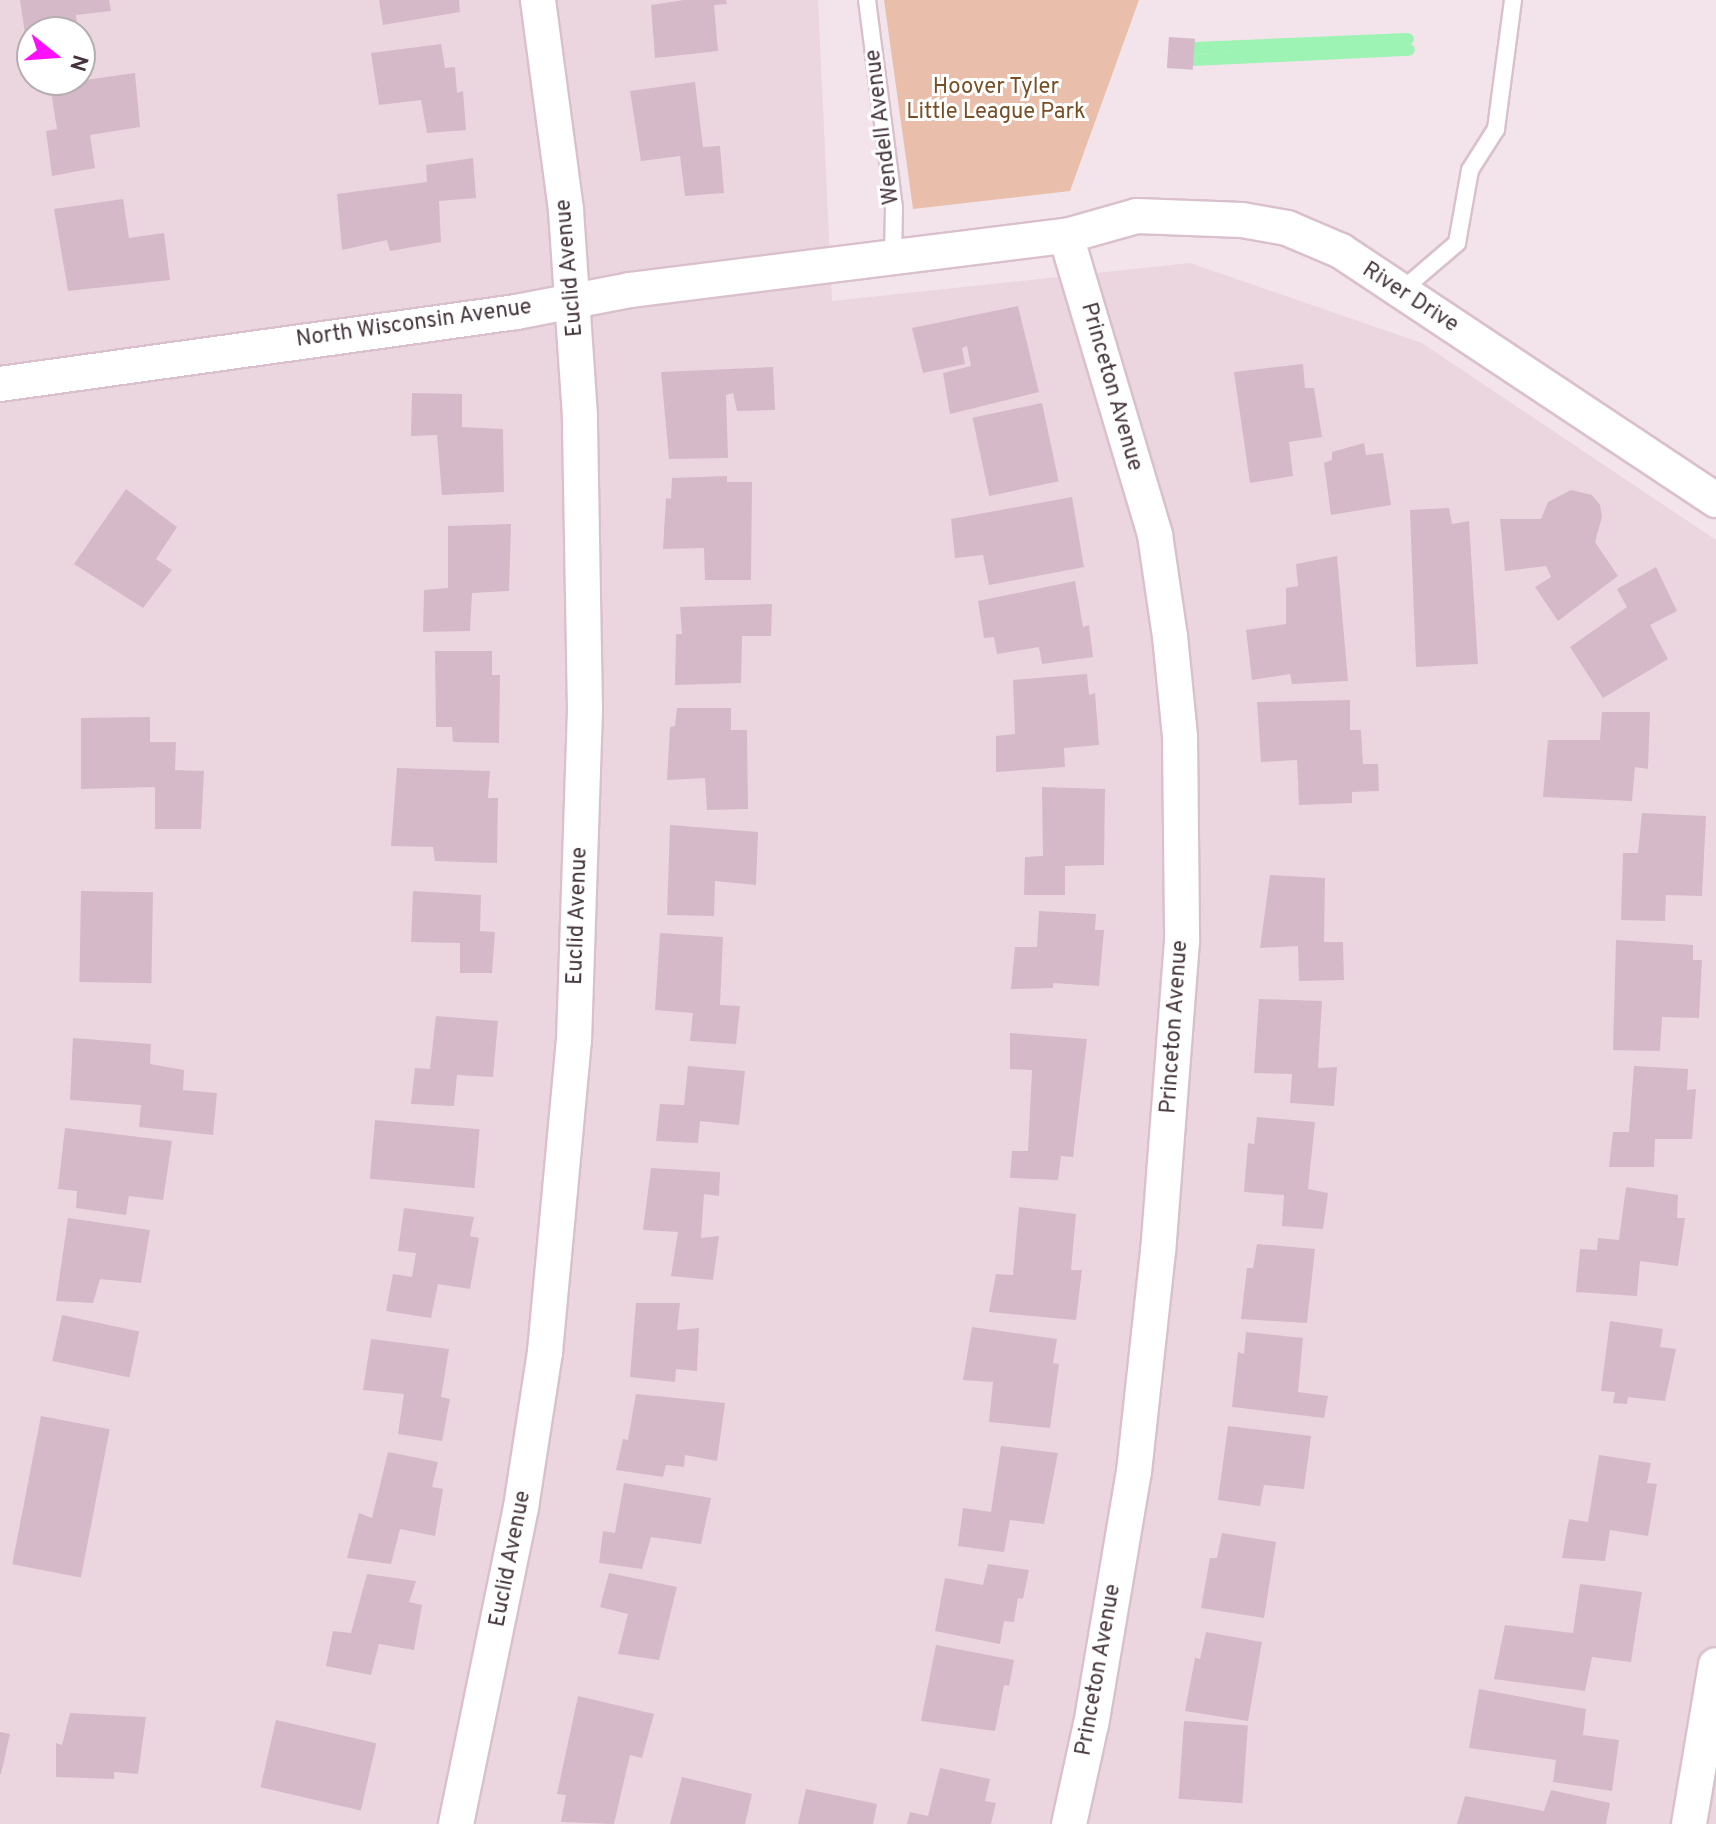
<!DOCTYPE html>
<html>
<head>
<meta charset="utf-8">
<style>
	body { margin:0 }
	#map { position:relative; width:1716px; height:1824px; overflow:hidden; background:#f3e4eb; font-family:Overpass,sans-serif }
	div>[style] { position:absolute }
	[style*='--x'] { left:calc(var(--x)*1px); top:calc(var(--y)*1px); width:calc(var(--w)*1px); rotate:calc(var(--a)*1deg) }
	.residential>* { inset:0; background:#ebd6df }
	.green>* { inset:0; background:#e9beab }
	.stream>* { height:12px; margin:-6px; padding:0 6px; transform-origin:6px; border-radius:6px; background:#9df3b4 }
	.building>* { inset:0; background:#d5b9c8; transform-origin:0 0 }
	.roads { filter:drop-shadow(2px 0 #dac0cc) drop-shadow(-2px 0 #dac0cc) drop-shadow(0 2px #dac0cc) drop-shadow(0 -2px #dac0cc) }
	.service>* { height:16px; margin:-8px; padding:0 8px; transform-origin:8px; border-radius:8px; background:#fff }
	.minor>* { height:34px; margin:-17px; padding:0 17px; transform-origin:17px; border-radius:17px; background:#fff }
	span { translate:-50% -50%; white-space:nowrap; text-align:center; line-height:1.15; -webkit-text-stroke:6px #fff; paint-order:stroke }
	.park-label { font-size:22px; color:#794e25 }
	.street-label { font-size:22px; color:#45343d }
	.north { position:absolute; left:16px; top:16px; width:80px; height:80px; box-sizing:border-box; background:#fff; border:2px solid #b5aeb1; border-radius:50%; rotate:107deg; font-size:22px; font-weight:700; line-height:32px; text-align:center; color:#45343d }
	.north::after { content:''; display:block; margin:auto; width:28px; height:36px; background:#ff0ffb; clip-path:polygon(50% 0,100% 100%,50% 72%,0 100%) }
</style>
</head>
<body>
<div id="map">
	<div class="residential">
		<i style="clip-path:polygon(evenodd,0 0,818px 0,832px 301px,1190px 263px,1422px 343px,1716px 540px,1716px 1824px,0 1824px,0 0,32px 32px,80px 32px,80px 80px,32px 80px,32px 32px)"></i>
	</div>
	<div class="green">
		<i style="clip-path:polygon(884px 0,1139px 0,1070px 191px,913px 209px)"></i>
	</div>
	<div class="stream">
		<i style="--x:1194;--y:48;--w:214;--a:-2.4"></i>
		<i style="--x:1193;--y:60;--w:216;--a:-2.7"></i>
	</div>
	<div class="building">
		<i style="clip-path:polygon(20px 0,109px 0,111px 11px,76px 15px,78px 32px,32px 32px,30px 67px)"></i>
		<i style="clip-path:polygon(379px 0,459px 0,460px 12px,383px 25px)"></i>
		<i style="clip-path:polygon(684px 0,726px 0,727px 4px,714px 5px,718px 51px,655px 58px,651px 5px)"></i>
		<i style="left:1169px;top:37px;width:26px;height:31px;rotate:4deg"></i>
		<i style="clip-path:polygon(441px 44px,445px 68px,455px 67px,457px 93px,463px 91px,466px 130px,427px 133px,421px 100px,379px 105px,371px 53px)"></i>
		<i style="clip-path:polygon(135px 73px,140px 127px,90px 135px,95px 168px,52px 176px,46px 131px,57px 129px,50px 85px)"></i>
		<i style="clip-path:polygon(695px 82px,703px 147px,720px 146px,724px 193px,685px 196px,680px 156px,641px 161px,630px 91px)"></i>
		<i style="clip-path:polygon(473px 158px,476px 198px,439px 201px,441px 242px,390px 251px,387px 240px,342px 250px,337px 194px,427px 182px,426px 165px)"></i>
		<i style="clip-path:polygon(123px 199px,129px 238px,164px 233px,170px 280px,68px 291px,54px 209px)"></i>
		<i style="clip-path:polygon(1018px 306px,1039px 392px,950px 414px,943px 373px,971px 366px,967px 346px,962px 348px,965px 364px,923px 373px,912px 328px)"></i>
		<i style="clip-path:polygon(1303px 364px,1305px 388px,1314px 388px,1322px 437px,1289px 442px,1293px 476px,1250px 483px,1234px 372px)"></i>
		<i style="clip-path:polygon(773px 367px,775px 410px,737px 411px,733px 393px,726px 395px,728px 458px,669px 459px,661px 372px)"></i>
		<i style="clip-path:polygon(412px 393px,462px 394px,462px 427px,503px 429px,504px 492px,442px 495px,437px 435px,411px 436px)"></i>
		<i style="left:1042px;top:403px;width:80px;height:71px;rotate:78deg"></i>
		<i style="clip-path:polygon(1364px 443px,1366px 455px,1383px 453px,1391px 505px,1331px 515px,1324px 463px,1332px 460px,1332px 452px)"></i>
		<i style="clip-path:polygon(727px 476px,727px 482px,752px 482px,751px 580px,705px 580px,704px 548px,663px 549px,666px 498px,671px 499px,672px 478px)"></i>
		<i style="clip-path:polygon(126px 489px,177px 527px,156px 559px,172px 570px,143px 608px,74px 564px)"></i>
		<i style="clip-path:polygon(1571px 490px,1592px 495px,1600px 505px,1602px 517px,1595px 542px,1618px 576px,1558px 621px,1535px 587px,1551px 577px,1546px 566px,1505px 571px,1500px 519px,1541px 519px,1548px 502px)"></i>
		<i style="clip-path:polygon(1072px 497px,1084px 567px,989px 585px,983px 555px,955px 558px,951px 519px)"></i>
		<i style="clip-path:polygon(1449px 508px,1452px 524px,1469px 521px,1478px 664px,1416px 667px,1410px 510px)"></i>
		<i style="clip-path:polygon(511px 524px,509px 591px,472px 593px,470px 631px,423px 632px,424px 590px,448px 588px,448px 526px)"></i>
		<i style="clip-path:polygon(1337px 556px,1348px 681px,1292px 684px,1290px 674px,1252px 680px,1246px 630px,1286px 624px,1286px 588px,1298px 586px,1296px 564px)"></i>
		<i style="clip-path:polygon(1656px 567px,1677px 611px,1650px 625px,1668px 659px,1603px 698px,1570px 647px,1627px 607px,1617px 589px)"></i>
		<i style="clip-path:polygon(1075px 581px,1083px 627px,1089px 625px,1093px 657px,1042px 664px,1039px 647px,997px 654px,994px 637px,984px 638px,978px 601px)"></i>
		<i style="clip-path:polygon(772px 604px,771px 636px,742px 636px,741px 683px,675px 685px,676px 634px,682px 634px,680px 607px)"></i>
		<i style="clip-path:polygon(435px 651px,492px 651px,492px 675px,500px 675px,499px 743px,453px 742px,452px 727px,436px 727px)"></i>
		<i style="clip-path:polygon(1087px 674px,1089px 695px,1095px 693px,1099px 745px,1064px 748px,1065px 767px,996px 772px,996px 736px,1015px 734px,1013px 680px)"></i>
		<i style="clip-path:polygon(1350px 700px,1350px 730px,1361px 730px,1363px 764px,1378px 764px,1379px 791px,1352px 792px,1352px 803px,1299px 805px,1297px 760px,1261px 762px,1257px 702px)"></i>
		<i style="clip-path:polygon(677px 708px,731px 708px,731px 730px,747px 730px,748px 809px,707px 810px,705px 778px,667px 780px,670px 727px,675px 726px)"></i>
		<i style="clip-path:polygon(1602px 712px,1650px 712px,1648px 769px,1635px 767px,1632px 801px,1543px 797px,1548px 740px,1600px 740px)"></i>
		<i style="clip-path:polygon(150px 717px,150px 742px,176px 742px,175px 770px,204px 771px,201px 829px,155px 829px,155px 787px,81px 789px,81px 718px)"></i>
		<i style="clip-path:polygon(397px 768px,490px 771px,488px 798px,498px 798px,497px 863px,435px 861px,433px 847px,391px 846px)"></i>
		<i style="clip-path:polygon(1042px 787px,1105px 789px,1104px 865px,1065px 866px,1065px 895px,1024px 895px,1025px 857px,1043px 856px)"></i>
		<i style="clip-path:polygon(1642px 813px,1706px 816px,1702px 896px,1666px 895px,1665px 921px,1621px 920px,1623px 853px,1638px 853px)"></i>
		<i style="clip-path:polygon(670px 825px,758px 832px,756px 885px,715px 881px,714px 916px,667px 915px)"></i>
		<i style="clip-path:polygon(1270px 875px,1325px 878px,1324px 942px,1343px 942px,1344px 980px,1299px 981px,1298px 946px,1260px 948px)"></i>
		<i style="left:81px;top:891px;width:72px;height:91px;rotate:1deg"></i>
		<i style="clip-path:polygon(413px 891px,481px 895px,480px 931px,495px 932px,492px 973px,460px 973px,460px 943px,411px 942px)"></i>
		<i style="clip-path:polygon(1039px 911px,1096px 914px,1095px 930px,1104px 930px,1099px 986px,1053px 983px,1053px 988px,1011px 989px,1015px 947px,1037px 947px)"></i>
		<i style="clip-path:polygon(660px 933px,723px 937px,720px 1005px,740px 1006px,736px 1044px,690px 1041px,693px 1013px,655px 1010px)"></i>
		<i style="clip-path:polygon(1616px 940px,1693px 945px,1693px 960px,1702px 960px,1699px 1018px,1662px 1017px,1660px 1051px,1613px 1050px)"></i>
		<i style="clip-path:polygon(1259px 999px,1322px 1001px,1318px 1068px,1337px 1067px,1334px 1106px,1290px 1103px,1292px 1074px,1254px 1073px)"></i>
		<i style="clip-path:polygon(436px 1016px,498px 1021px,493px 1077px,457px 1075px,454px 1106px,411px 1104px,415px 1068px,430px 1069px)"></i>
		<i style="clip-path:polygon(1010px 1033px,1087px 1039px,1073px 1157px,1061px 1156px,1058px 1180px,1010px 1178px,1012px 1151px,1028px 1151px,1032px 1070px,1010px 1069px)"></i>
		<i style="clip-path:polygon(73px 1038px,151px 1044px,150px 1064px,184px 1070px,183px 1090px,217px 1093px,213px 1135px,139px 1127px,141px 1105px,70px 1100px)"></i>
		<i style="clip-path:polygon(688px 1066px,745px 1071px,739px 1125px,700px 1121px,698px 1143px,656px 1141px,660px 1104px,684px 1105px)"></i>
		<i style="clip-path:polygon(1634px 1066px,1688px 1069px,1687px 1090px,1696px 1089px,1692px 1139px,1655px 1139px,1654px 1167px,1609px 1167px,1613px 1132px,1629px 1132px)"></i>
		<i style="clip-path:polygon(1257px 1117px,1315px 1122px,1308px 1189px,1328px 1193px,1323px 1229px,1282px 1226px,1284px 1195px,1244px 1192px,1248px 1143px,1254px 1144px)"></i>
		<i style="left:375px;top:1120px;width:105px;height:59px;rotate:5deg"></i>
		<i style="clip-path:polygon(65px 1128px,172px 1141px,163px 1200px,129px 1196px,126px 1215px,76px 1208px,77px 1191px,58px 1189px)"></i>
		<i style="clip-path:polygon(651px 1168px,720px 1172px,719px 1196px,704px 1194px,701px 1238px,719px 1236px,713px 1280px,671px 1276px,678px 1232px,643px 1230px)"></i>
		<i style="clip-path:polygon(1626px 1187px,1678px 1195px,1677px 1218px,1685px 1218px,1678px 1266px,1640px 1261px,1637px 1296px,1576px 1292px,1580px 1249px,1597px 1250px,1598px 1238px,1619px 1240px)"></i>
		<i style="clip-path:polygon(1019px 1207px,1076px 1214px,1071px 1270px,1082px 1270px,1076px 1320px,989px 1312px,996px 1274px,1013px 1275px)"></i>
		<i style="clip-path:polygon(404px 1208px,474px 1217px,470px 1236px,479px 1238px,470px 1289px,438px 1284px,431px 1318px,386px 1311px,393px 1274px,412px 1277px,416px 1253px,398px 1251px)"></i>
		<i style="clip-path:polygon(68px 1218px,150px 1230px,141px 1283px,100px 1279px,93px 1303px,56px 1301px)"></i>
		<i style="clip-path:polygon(1257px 1244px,1315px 1249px,1307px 1323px,1241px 1319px,1247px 1268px,1253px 1268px)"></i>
		<i style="clip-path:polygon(636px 1303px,680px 1303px,677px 1330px,699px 1328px,697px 1371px,676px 1369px,675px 1382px,630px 1377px)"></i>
		<i style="left:62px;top:1315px;width:79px;height:47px;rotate:12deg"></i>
		<i style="clip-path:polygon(1610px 1321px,1663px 1329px,1660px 1347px,1676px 1349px,1665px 1401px,1628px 1397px,1627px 1404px,1613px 1403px,1615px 1392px,1601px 1391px)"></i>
		<i style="clip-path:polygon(972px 1327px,1057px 1339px,1053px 1363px,1059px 1364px,1050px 1428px,989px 1422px,993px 1382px,963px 1380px)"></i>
		<i style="clip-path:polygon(1246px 1332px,1303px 1338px,1298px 1392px,1328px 1396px,1324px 1418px,1232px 1407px,1238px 1352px,1244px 1354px)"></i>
		<i style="clip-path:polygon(371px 1339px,449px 1349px,441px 1397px,450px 1399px,442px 1441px,398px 1434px,404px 1394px,363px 1390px)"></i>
		<i style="clip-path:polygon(636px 1394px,725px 1403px,717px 1461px,685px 1455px,684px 1467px,666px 1465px,663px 1477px,616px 1470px,623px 1439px,628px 1440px)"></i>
		<i style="left:41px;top:1416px;width:70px;height:151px;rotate:11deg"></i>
		<i style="clip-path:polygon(1228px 1426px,1311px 1436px,1304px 1489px,1264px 1485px,1260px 1506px,1218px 1500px)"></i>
		<i style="clip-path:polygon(1001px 1446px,1058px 1453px,1044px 1524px,1010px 1520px,1004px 1552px,958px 1546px,963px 1508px,991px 1512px)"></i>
		<i style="clip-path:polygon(388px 1452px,438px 1462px,432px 1487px,443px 1489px,435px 1536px,400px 1529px,391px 1564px,347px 1558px,359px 1513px,372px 1518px)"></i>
		<i style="clip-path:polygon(1599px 1455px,1651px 1463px,1647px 1483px,1657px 1484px,1648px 1536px,1610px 1530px,1605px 1561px,1562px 1558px,1569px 1519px,1588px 1522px)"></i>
		<i style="clip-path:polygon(624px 1483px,711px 1498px,701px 1544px,651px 1537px,642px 1569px,599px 1563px,603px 1531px,615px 1533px)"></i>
		<i style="clip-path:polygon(1222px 1533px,1276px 1542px,1264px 1618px,1201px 1608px,1210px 1558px,1217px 1558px)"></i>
		<i style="clip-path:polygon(988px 1564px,1029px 1570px,1023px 1599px,1018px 1598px,1014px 1622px,1004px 1621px,1000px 1644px,935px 1631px,945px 1578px,983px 1585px)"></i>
		<i style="clip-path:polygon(609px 1573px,677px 1587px,659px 1660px,618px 1654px,628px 1614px,600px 1607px)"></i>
		<i style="clip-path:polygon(367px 1574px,416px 1581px,409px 1602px,422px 1605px,414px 1650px,379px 1644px,371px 1675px,326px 1666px,333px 1631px,351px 1633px)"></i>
		<i style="clip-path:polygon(1580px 1584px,1642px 1592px,1631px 1662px,1592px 1657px,1585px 1691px,1494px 1679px,1505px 1625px,1573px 1633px)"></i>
		<i style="clip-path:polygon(1206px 1632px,1262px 1642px,1248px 1721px,1185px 1711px,1195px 1658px,1200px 1659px)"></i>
		<i style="clip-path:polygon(936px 1645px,1014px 1660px,1009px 1686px,1004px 1685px,995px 1731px,921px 1721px)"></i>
		<i style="clip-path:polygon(1479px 1689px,1586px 1709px,1583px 1735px,1619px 1740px,1612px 1791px,1553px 1782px,1556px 1760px,1469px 1748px)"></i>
		<i style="clip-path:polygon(578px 1696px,654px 1714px,642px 1758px,630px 1755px,614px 1824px,561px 1822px,566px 1795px,557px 1794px)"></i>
		<i style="clip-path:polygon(70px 1713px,146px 1717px,138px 1774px,114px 1772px,114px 1779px,56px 1777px,56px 1743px,62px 1745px)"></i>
		<i style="left:276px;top:1720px;width:103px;height:69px;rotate:13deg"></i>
		<i style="left:1184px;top:1721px;width:64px;height:78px;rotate:4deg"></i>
		<i style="clip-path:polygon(0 1732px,10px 1734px,1px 1774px,0 1774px)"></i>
		<i style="clip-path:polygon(940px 1768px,990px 1779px,985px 1801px,996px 1803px,991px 1824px,907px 1824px,910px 1812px,928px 1816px)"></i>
		<i style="clip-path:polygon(682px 1777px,752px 1794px,745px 1824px,670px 1824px)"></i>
		<i style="clip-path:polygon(806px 1789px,877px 1804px,873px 1824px,798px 1824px)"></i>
		<i style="clip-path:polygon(1551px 1790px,1610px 1803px,1606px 1824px,1457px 1824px,1465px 1796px,1544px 1811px)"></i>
	</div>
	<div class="roads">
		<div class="service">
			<i style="--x:867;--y:0;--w:210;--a:82.6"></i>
			<i style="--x:894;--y:208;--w:47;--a:91.2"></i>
			<i style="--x:1401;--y:291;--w:74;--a:-40.6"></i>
			<i style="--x:1457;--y:243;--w:74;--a:-79.9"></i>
			<i style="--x:1470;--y:170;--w:49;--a:-57.6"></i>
			<i style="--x:1496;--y:129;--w:130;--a:-82.5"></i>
		</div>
		<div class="minor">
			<i style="--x:1066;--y:236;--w:312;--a:73.4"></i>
			<i style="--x:1155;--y:535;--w:102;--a:81.6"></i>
			<i style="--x:1170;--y:636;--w:101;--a:84.3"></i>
			<i style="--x:1180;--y:737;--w:204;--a:89.4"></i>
			<i style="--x:1182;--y:941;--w:311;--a:94.4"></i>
			<i style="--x:1158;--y:1251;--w:221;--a:96.2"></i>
			<i style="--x:1134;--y:1471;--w:257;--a:99.6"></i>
			<i style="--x:1091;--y:1724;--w:102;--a:102.4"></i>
			<i style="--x:0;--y:384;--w:521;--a:-7.94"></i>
			<i style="--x:516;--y:312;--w:116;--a:-10.9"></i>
			<i style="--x:630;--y:290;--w:439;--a:-7.1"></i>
			<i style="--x:1066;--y:236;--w:74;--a:-15.7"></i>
			<i style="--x:1137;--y:216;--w:105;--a:2.2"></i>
			<i style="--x:1242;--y:220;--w:46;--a:10.1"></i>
			<i style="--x:1287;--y:228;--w:59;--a:23.1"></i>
			<i style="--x:1341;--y:251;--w:450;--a:33.6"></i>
			<i style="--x:456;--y:1824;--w:324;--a:-78.4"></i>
			<i style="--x:521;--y:1507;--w:157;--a:-81.2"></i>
			<i style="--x:545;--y:1352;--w:312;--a:-84.7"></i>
			<i style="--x:574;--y:1041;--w:330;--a:-88.1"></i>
			<i style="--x:585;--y:711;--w:295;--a:-91"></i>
			<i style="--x:580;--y:416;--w:206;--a:-93.9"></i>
			<i style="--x:566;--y:210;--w:212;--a:-97.6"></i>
			<i style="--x:1689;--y:1824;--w:161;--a:-80.4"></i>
		</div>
	</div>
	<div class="park-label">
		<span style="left:996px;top:100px">Hoover Tyler<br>Little League Park</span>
	</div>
	<div class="street-label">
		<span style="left:883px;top:127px;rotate:-97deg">Wendell Avenue</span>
		<span style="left:570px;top:268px;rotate:-95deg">Euclid Avenue</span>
		<span style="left:1410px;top:298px;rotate:33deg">River Drive</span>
		<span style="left:414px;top:324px;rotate:-8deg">North Wisconsin Avenue</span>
		<span style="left:1111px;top:387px;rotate:74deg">Princeton Avenue</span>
		<span style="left:578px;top:916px;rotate:-88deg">Euclid Avenue</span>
		<span style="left:1175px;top:1027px;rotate:-86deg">Princeton Avenue</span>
		<span style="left:511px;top:1559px;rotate:-79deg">Euclid Avenue</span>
		<span style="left:1099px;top:1670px;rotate:-80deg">Princeton Avenue</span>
	</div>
	<div class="north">N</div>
</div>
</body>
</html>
